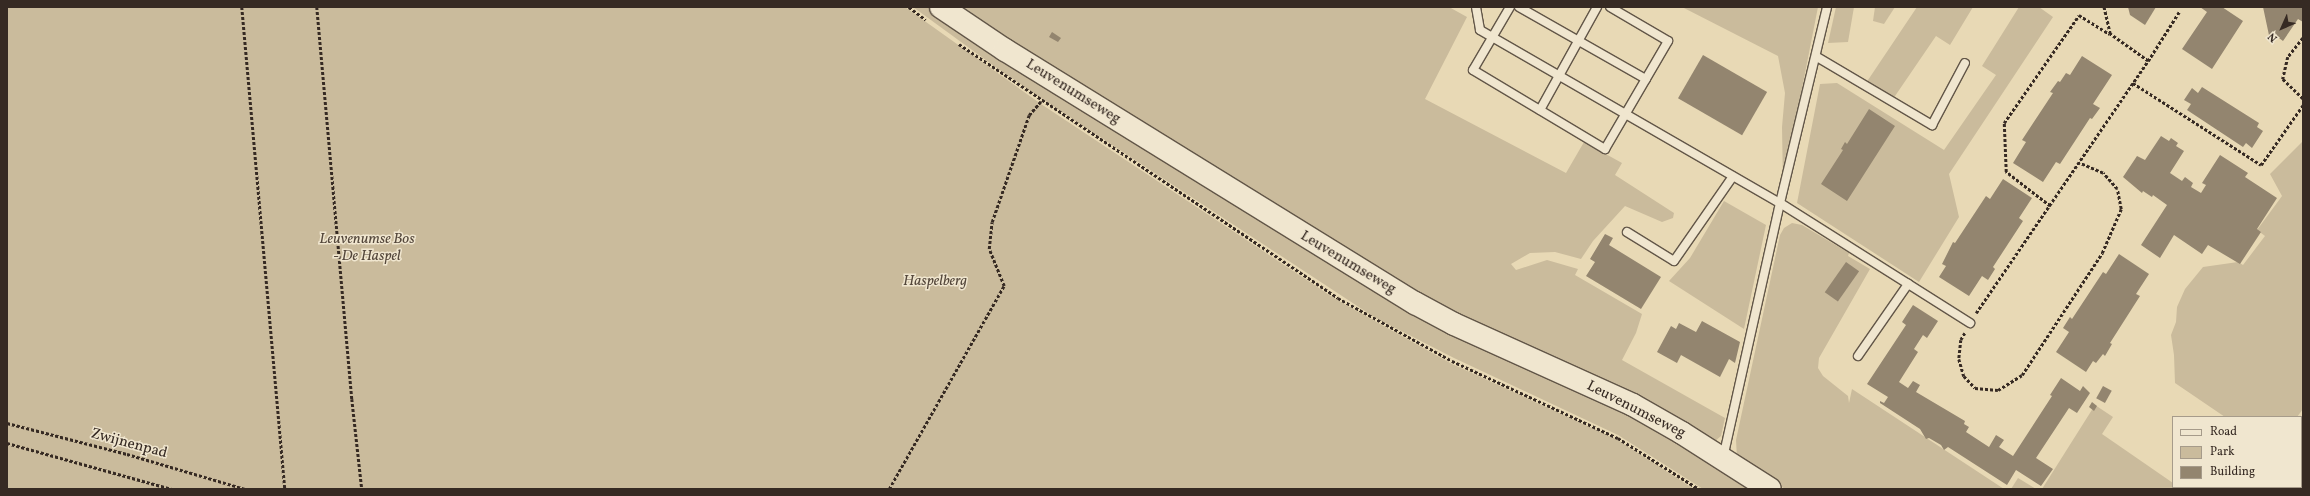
<!DOCTYPE html>
<html>
<head>
<meta charset="utf-8">
<style>
	body { margin:0 }
	#map { position:relative; width:2310px; height:496px; overflow:hidden; background:#e8d9b5; font-family:Vollkorn,serif }
	div>[style] { position:absolute }
	[style*='--x'] { left:calc(var(--x)*1px); top:calc(var(--y)*1px); width:calc(var(--w)*1px); rotate:calc(var(--a)*1deg) }
	.green>* { inset:0; background:#cabb9c }
	.building>* { inset:0; background:#93856f; transform-origin:0 0 }
	.path>* { height:2.5px; margin-top:-1.25px; transform-origin:0; background:repeating-linear-gradient(90deg,#362a23 0 3px,transparent 0 5px) }
	.roads { filter:drop-shadow(1px 0 #625648) drop-shadow(-1px 0 #625648) drop-shadow(0 1px #625648) drop-shadow(0 -1px #625648) }
	.lane>* { height:8px; margin:-4px; padding:0 4px; transform-origin:4px; border-radius:4px; background:#f0e6cf }
	.secondary>* { height:22px; margin:-11px; padding:0 11px; transform-origin:11px; border-radius:11px; background:#f0e6cf }
	span { translate:-50% -50%; white-space:nowrap; text-align:center; line-height:1.15; -webkit-text-stroke:3px #f0e6cf; paint-order:stroke }
	.street-label { font-size:15px; color:#362a23 }
	.park-label { font-size:15px; color:#54473b; font-style:italic }
	.frame { position:absolute; inset:0; border:8px solid #362a23; pointer-events:none }
	.legend { position:absolute; left:2172px; top:416px; width:130px; height:72px; box-sizing:border-box; background:#f0e6cf; border:1px solid #a69b8a; margin:0; padding:5px 7px; list-style:none; font-size:12px; color:#362a23 }
	.legend li { display:flex; align-items:center; gap:8px; height:20px }
	.legend b { width:20px; border:1px solid #a69b8a }
	.north { position:absolute; left:2262px; top:8px; width:40px; height:40px; -webkit-text-stroke:3px #f0e6cf; paint-order:stroke; rotate:225deg; font-size:11px; font-weight:700; line-height:16px; text-align:center; color:#362a23 }
	.north::after { content:''; display:block; margin:auto; width:14px; height:18px; background:#362a23; clip-path:polygon(50% 0,100% 100%,50% 72%,0 100%) }
</style>
</head>
<body>
<div id="map">
	<div class="green">
		<i style="clip-path:polygon(7px 7px,905px 7px,1041px 104px,1337px 300px,1452px 364px,1616px 439px,1694px 489px,7px 489px)"></i>
		<i style="clip-path:polygon(913px 7px,929px 7px,1000px 55px,1630px 413px,1758px 489px,1703px 489px,1618px 435px,1454px 358px,1374px 317px,1050px 104px,994px 66px)"></i>
		<i style="clip-path:polygon(954px 7px,1449px 7px,1467px 17px,1425px 99px,1566px 173px,1584px 142px,1622px 163px,1615px 175px,1674px 213px,1673px 218px,1662px 222px,1625px 206px,1593px 241px,1581px 259px,1555px 252px,1530px 253px,1511px 264px,1516px 270px,1547px 260px,1578px 269px,1575px 275px,1642px 314px,1636px 333px,1622px 360px,1725px 418px,1721px 436px,1714px 442px,1457px 317px)"></i>
		<i style="clip-path:polygon(1682px 7px,1818px 7px,1783px 185px,1782px 127px,1785px 93px,1778px 56px)"></i>
		<i style="clip-path:polygon(1836px 7px,1854px 7px,1848px 42px,1828px 43px)"></i>
		<i style="clip-path:polygon(1875px 7px,1895px 7px,1884px 24px,1873px 21px)"></i>
		<i style="clip-path:polygon(1917px 7px,1973px 7px,1950px 45px,1936px 36px,1893px 99px,1866px 83px)"></i>
		<i style="clip-path:polygon(2019px 7px,2039px 7px,2053px 17px,1949px 174px,1959px 217px,1919px 282px,1797px 203px,1820px 84px,1837px 83px,1944px 150px,1996px 75px,1982px 66px)"></i>
		<i style="clip-path:polygon(2303px 141px,2303px 409px,2297px 417px,2225px 417px,2175px 383px,2174px 355px,2171px 335px,2176px 322px,2177px 307px,2185px 289px,2203px 267px,2238px 262px,2243px 265px,2265px 236px,2257px 230px,2282px 196px,2270px 174px)"></i>
		<i style="clip-path:polygon(1724px 201px,1766px 225px,1744px 329px,1669px 281px,1690px 258px)"></i>
		<i style="clip-path:polygon(1792px 223px,1802px 225px,1849px 253px,1848px 256px,1870px 269px,1819px 358px,1818px 368px,1823px 376px,1848px 396px,1849px 403px,1852px 389px,2004px 489px,1785px 489px,1737px 458px,1736px 440px,1780px 235px,1784px 228px)"></i>
		<i style="clip-path:polygon(2095px 405px,2113px 417px,2102px 434px,2173px 483px,2173px 487px,2182px 489px,2042px 489px)"></i>
		<i style="clip-path:polygon(2018px 478px,2036px 489px,2011px 489px)"></i>
	</div>
	<div class="building">
		<i style="clip-path:polygon(2128px 7px,2156px 7px,2145px 25px,2130px 15px)"></i>
		<i style="clip-path:polygon(2200px 7px,2222px 7px,2243px 21px,2212px 69px,2182px 49px,2207px 12px)"></i>
		<i style="clip-path:polygon(2263px 7px,2303px 7px,2303px 22px,2298px 19px,2283px 41px,2279px 38px,2270px 40px)"></i>
		<i style="clip-path:polygon(1052px 32px,1061px 38px,1058px 42px,1049px 37px)"></i>
		<i style="left:1703px;top:55px;width:74px;height:50px;rotate:30deg"></i>
		<i style="clip-path:polygon(2082px 56px,2112px 75px,2093px 104px,2100px 108px,2092px 119px,2090px 118px,2060px 164px,2056px 162px,2043px 182px,2013px 163px,2026px 142px,2022px 140px,2053px 93px,2050px 92px,2058px 81px,2060px 82px,2066px 73px,2070px 75px)"></i>
		<i style="clip-path:polygon(2202px 87px,2259px 123px,2257px 127px,2263px 131px,2252px 148px,2246px 143px,2243px 147px,2187px 110px,2191px 104px,2184px 100px,2192px 88px,2198px 93px)"></i>
		<i style="clip-path:polygon(1869px 109px,1895px 126px,1847px 201px,1821px 184px,1843px 150px,1841px 149px,1845px 142px,1847px 144px)"></i>
		<i style="clip-path:polygon(2161px 136px,2169px 141px,2171px 138px,2178px 143px,2176px 146px,2184px 151px,2170px 173px,2182px 181px,2185px 177px,2193px 183px,2191px 187px,2201px 193px,2206px 185px,2202px 183px,2220px 155px,2248px 173px,2245px 177px,2277px 198px,2257px 229px,2261px 232px,2240px 264px,2208px 245px,2202px 254px,2174px 235px,2160px 258px,2141px 245px,2167px 205px,2153px 195px,2152px 197px,2143px 191px,2142px 193px,2123px 177px,2137px 156px,2145px 160px)"></i>
		<i style="clip-path:polygon(2003px 179px,2032px 198px,2019px 218px,2023px 221px,1993px 267px,1995px 269px,1988px 280px,1982px 276px,1969px 296px,1939px 277px,1946px 266px,1942px 264px,1953px 242px,1955px 243px,1986px 196px,1990px 199px)"></i>
		<i style="clip-path:polygon(1605px 234px,1613px 238px,1609px 245px,1661px 277px,1641px 309px,1586px 276px,1595px 262px,1590px 259px)"></i>
		<i style="clip-path:polygon(2119px 254px,2149px 274px,2136px 294px,2140px 296px,2110px 343px,2112px 344px,2105px 356px,2103px 354px,2096px 363px,2093px 361px,2086px 372px,2056px 352px,2069px 332px,2063px 328px,2070px 317px,2072px 319px,2103px 272px,2106px 274px)"></i>
		<i style="left:1846px;top:262px;width:16px;height:37px;rotate:35deg"></i>
		<i style="clip-path:polygon(1913px 305px,1938px 321px,1927px 338px,1923px 335px,1914px 349px,1918px 352px,1899px 382px,1908px 388px,1913px 381px,1920px 385px,1916px 392px,1965px 421px,1964px 424px,1969px 427px,1966px 432px,1989px 447px,1996px 435px,2004px 440px,1999px 447px,2013px 456px,2052px 396px,2050px 395px,2061px 378px,2080px 391px,2083px 386px,2090px 393px,2077px 413px,2069px 408px,2036px 458px,2053px 469px,2041px 486px,2016px 470px,2007px 485px,1948px 447px,1944px 450px,1941px 445px,1929px 438px,1926px 439px,1920px 429px,1880px 403px,1880px 401px,1884px 403px,1888px 397px,1867px 384px,1906px 325px,1902px 322px)"></i>
		<i style="clip-path:polygon(1702px 321px,1740px 342px,1735px 363px,1729px 359px,1720px 377px,1681px 355px,1677px 363px,1657px 352px,1671px 326px,1676px 329px,1679px 323px,1696px 332px)"></i>
		<i style="left:2103px;top:386px;width:10px;height:14px;rotate:29deg"></i>
		<i style="clip-path:polygon(2092px 402px,2097px 406px,2094px 411px,2089px 407px)"></i>
	</div>
	<div class="path">
		<i style="--x:242;--y:7;--w:484;--a:84.9"></i>
		<i style="--x:317;--y:7;--w:394;--a:84.9"></i>
		<i style="--x:352;--y:399;--w:91;--a:83.7"></i>
		<i style="--x:909;--y:7;--w:21;--a:37"></i>
		<i style="--x:2303;--y:38;--w:24;--a:128"></i>
		<i style="--x:2288;--y:57;--w:23;--a:103"></i>
		<i style="--x:2283;--y:79;--w:28;--a:44"></i>
		<i style="--x:959;--y:44;--w:456;--a:33.8"></i>
		<i style="--x:1338;--y:298;--w:130;--a:28.9"></i>
		<i style="--x:1452;--y:361;--w:183;--a:24.9"></i>
		<i style="--x:1618;--y:438;--w:96;--a:32.2"></i>
		<i style="--x:2148;--y:61;--w:58;--a:-57.7"></i>
		<i style="--x:2133;--y:83;--w:152;--a:32.6"></i>
		<i style="--x:2261;--y:165;--w:73;--a:-55"></i>
		<i style="--x:2050;--y:206;--w:56;--a:-142.3"></i>
		<i style="--x:2006;--y:172;--w:49;--a:-92.3"></i>
		<i style="--x:2004;--y:123;--w:131;--a:-55.2"></i>
		<i style="--x:2079;--y:15;--w:36;--a:32"></i>
		<i style="--x:1976;--y:313;--w:305;--a:-55.7"></i>
		<i style="--x:2148;--y:61;--w:47;--a:-144.6"></i>
		<i style="--x:2110;--y:34;--w:28;--a:-103"></i>
		<i style="--x:1965;--y:333;--w:8;--a:120"></i>
		<i style="--x:1961;--y:340;--w:19;--a:96"></i>
		<i style="--x:1959;--y:359;--w:18;--a:74"></i>
		<i style="--x:1964;--y:376;--w:16;--a:47"></i>
		<i style="--x:1975;--y:388;--w:23;--a:5"></i>
		<i style="--x:1998;--y:390;--w:28;--a:-32"></i>
		<i style="--x:2022;--y:375;--w:146;--a:-56.7"></i>
		<i style="--x:2102;--y:253;--w:48;--a:-66.6"></i>
		<i style="--x:2121;--y:209;--w:20;--a:-101"></i>
		<i style="--x:2117;--y:189;--w:21;--a:-131"></i>
		<i style="--x:2103;--y:173;--w:26;--a:-157"></i>
		<i style="--x:7;--y:423;--w:124;--a:14.5"></i>
		<i style="--x:127;--y:454;--w:123;--a:16.5"></i>
		<i style="--x:7;--y:443;--w:171;--a:15.6"></i>
		<i style="--x:889;--y:489;--w:233;--a:-60.5"></i>
		<i style="--x:1004;--y:286;--w:40;--a:-112"></i>
		<i style="--x:989;--y:249;--w:27;--a:-84"></i>
		<i style="--x:992;--y:222;--w:113;--a:-70.9"></i>
		<i style="--x:1029;--y:115;--w:18;--a:-49"></i>
	</div>
	<div class="roads">
		<div class="lane">
			<i style="--x:1476;--y:7;--w:23;--a:80"></i>
			<i style="--x:1480;--y:30;--w:346;--a:30"></i>
			<i style="--x:1780;--y:203;--w:225;--a:32.3"></i>
			<i style="--x:1510;--y:7;--w:73;--a:120.4"></i>
			<i style="--x:1473;--y:70;--w:154;--a:30.9"></i>
			<i style="--x:1605;--y:149;--w:125;--a:-59.7"></i>
			<i style="--x:1668;--y:41;--w:67;--a:-149.6"></i>
			<i style="--x:1519;--y:7;--w:146;--a:29.6"></i>
			<i style="--x:1817;--y:57;--w:134;--a:30.6"></i>
			<i style="--x:1932;--y:125;--w:70;--a:-62"></i>
			<i style="--x:1540;--y:110;--w:118;--a:-61"></i>
			<i style="--x:1627;--y:232;--w:55;--a:31.7"></i>
			<i style="--x:1674;--y:261;--w:103;--a:-55.2"></i>
			<i style="--x:1858;--y:356;--w:88;--a:-55.2"></i>
			<i style="--x:2301;--y:425;--w:3;--a:-45"></i>
			<i style="--x:2301;--y:436;--w:2;--a:27"></i>
			<i style="--x:1723;--y:458;--w:261;--a:-77.4"></i>
			<i style="--x:1780;--y:203;--w:202;--a:-76.5"></i>
			<i style="--x:2301;--y:485;--w:3;--a:-45"></i>
			<i style="--x:2254;--y:489;--w:2;--a:-63"></i>
		</div>
		<div class="secondary">
			<i style="--x:941;--y:7;--w:77;--a:33.9"></i>
			<i style="--x:1005;--y:50;--w:482;--a:31.7"></i>
			<i style="--x:1415;--y:303;--w:44;--a:28.3"></i>
			<i style="--x:1454;--y:324;--w:196;--a:24.3"></i>
			<i style="--x:1633;--y:405;--w:56;--a:29.7"></i>
			<i style="--x:1682;--y:433;--w:104;--a:32.5"></i>
		</div>
	</div>
	<div class="street-label">
		<span style="left:1073px;top:92px;rotate:32deg">Leuvenumseweg</span>
		<span style="left:1348px;top:263px;rotate:31deg">Leuvenumseweg</span>
		<span style="left:1636px;top:410px;rotate:27deg">Leuvenumseweg</span>
		<span style="left:129px;top:444px;rotate:15deg">Zwijnenpad</span>
	</div>
	<div class="park-label">
		<span style="left:367px;top:248px">Leuvenumse Bos<br>- De Haspel</span>
		<span style="left:935px;top:282px">Haspelberg</span>
	</div>
	<div class="frame"></div>
	<ul class="legend">
	<li><b style="height:5px;background:#f0e6cf"></b>Road</li>
	<li><b style="height:11px;background:#cabb9c"></b>Park</li>
	<li><b style="height:11px;background:#93856f"></b>Building</li>
	</ul>
	<div class="north">N</div>
</div>
</body>
</html>
